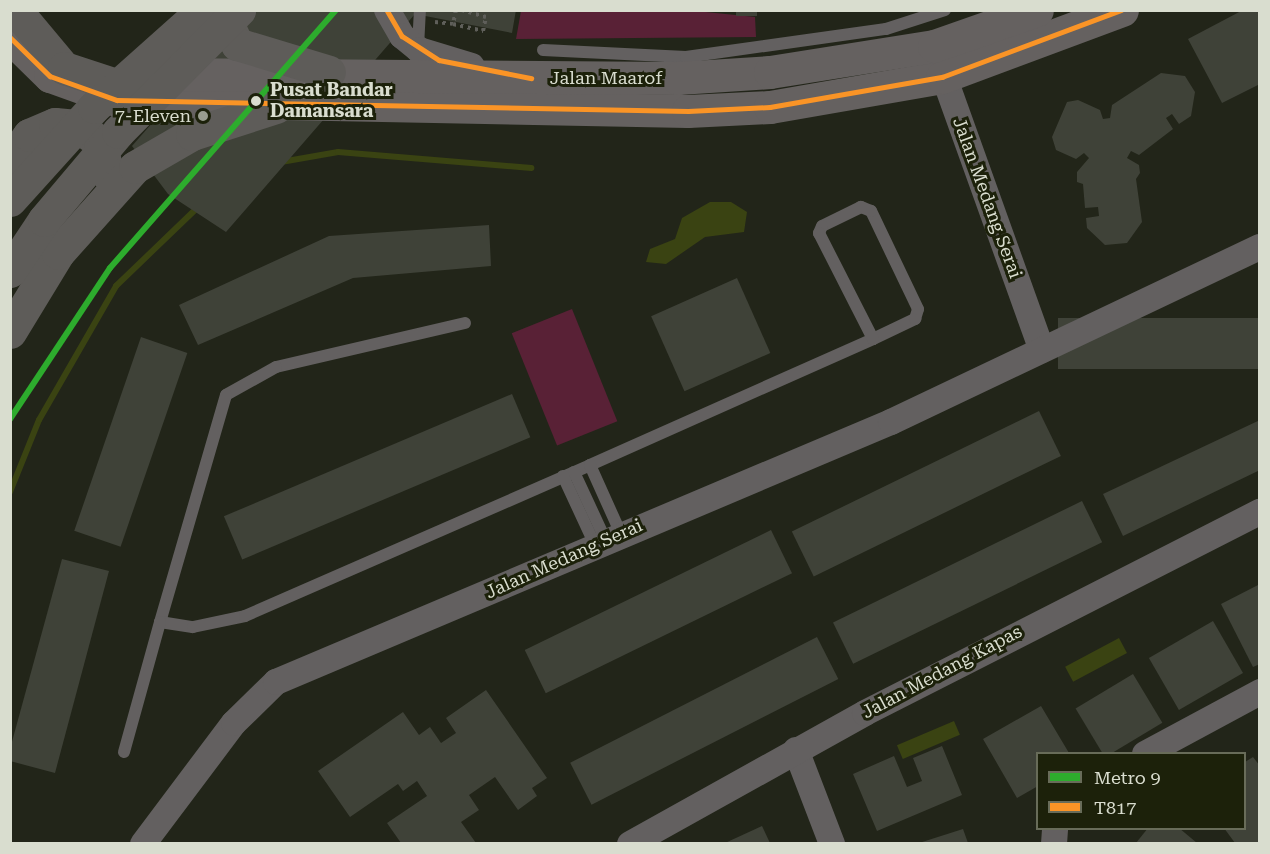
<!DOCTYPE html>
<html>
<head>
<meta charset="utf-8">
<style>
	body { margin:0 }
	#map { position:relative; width:1270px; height:854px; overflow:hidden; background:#222519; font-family:"Roboto Serif",serif }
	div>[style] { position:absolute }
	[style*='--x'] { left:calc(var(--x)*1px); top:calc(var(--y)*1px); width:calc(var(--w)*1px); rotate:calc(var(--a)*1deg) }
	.green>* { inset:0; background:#592136; transform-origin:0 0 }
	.water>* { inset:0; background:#3a4312; transform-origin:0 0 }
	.stream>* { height:6px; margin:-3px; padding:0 3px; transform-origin:3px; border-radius:3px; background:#3a4312 }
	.building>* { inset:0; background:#3f4238; transform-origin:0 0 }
	.path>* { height:4px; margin-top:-2px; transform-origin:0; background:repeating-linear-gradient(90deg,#5f5f5a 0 3px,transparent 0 7.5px) }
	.service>* { height:12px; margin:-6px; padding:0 6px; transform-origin:6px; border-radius:6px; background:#636060 }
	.minor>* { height:26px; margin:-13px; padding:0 13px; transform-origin:13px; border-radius:13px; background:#636060 }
	.secondary>* { height:33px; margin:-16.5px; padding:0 16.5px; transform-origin:16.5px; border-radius:16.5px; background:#656160 }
	.motorway>* { height:33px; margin:-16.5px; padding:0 16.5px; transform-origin:16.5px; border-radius:16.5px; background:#5e5c59 }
	.motorway-bridge>* { height:33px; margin:-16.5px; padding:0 16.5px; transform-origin:16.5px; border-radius:16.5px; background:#5e5c59 }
	.bus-1>* { height:4.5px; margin:-2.25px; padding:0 2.25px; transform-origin:2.25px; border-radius:2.25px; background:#fa9426 }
	.metro-1>* { height:6px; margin:-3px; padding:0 3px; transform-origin:3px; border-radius:3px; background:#2dac2d }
	.dots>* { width:16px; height:16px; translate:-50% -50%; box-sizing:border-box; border:3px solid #1c210a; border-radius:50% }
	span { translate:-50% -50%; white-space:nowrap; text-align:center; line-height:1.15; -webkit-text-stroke:6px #1c210a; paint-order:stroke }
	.street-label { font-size:18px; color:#d9ddcf }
	.stop-label { font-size:18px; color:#d9ddcf; font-weight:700 }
	.left { translate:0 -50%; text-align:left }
	.poi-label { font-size:18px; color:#d9ddcf }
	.right { translate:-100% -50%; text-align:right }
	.frame { position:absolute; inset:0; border:12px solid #d9ddcf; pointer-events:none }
	.legend { position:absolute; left:1036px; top:752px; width:210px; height:78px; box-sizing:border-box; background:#1c210a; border:2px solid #686c59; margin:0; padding:8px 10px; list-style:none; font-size:18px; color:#d9ddcf }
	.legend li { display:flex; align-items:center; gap:12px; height:30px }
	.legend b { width:30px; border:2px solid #686c59 }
</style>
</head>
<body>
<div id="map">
	<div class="green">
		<i style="clip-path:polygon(686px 10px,755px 17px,756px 37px,516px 39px,521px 11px)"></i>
		<i style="left:572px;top:309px;width:121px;height:65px;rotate:68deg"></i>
	</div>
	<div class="water">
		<i style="clip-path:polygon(710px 202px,731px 202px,747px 212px,744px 232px,705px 237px,666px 264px,646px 262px,650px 249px,675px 239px,682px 218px)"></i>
		<i style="left:1119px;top:638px;width:17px;height:61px;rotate:62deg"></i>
		<i style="left:954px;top:721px;width:15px;height:62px;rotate:67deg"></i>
	</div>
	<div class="stream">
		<i style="--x:281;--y:162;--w:58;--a:-10"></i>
		<i style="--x:338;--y:152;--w:194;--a:4.7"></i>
		<i style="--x:10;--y:492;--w:78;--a:-68.1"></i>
		<i style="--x:39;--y:420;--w:155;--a:-60.1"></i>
		<i style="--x:116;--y:286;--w:115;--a:-43.9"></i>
	</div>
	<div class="building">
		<i style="clip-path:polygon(251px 10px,516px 10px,512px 33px,415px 14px,226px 232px,168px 194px,132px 146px)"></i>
		<i style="left:736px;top:10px;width:21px;height:6px"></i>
		<i style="clip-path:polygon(1243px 10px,1260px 10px,1260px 84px,1222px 103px,1188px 39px)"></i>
		<i style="clip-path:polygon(1161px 73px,1185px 76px,1195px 92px,1191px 116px,1179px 124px,1172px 114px,1166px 118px,1173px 129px,1139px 155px,1131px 151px,1127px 158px,1139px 165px,1140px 173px,1136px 179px,1142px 222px,1127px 243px,1105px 245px,1087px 228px,1086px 218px,1099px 216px,1098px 207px,1085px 208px,1083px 184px,1077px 182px,1077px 172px,1089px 158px,1084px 153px,1076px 159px,1056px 150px,1052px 137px,1067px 102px,1078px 100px,1100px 110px,1103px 119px,1110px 118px,1112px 105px)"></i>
		<i style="clip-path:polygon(489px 225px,491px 266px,353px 278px,198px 345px,179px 305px,329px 236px)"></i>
		<i style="left:737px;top:278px;width:82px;height:94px;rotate:66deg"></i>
		<i style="left:1260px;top:318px;width:51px;height:202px;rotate:90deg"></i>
		<i style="left:141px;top:337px;width:49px;height:205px;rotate:19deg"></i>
		<i style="left:512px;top:394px;width:47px;height:313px;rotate:67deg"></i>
		<i style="left:1039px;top:411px;width:50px;height:275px;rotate:64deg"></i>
		<i style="clip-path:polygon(1260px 420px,1260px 470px,1123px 536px,1103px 494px)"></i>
		<i style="left:1082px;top:501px;width:46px;height:277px;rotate:64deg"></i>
		<i style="left:771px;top:530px;width:48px;height:274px;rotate:64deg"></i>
		<i style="clip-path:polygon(62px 559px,109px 571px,55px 773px,10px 761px,10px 749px)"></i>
		<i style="clip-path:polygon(1260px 584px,1260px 664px,1253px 667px,1221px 604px)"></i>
		<i style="left:1213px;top:621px;width:60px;height:74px;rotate:60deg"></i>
		<i style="left:817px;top:637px;width:47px;height:277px;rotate:63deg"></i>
		<i style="left:1133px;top:674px;width:57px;height:67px;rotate:59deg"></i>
		<i style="clip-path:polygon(486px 690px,547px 778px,532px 788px,537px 796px,518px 810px,495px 777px,469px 795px,479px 810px,461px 822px,476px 843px,401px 843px,387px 823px,427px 796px,417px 781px,403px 791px,398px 784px,350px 817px,318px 771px,403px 712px,419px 735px,430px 727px,441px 743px,456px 733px,446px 718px)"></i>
		<i style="clip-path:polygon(1041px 706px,1069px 753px,1038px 753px,1038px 786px,1017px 798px,983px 739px)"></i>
		<i style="clip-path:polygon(942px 746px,962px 795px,877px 831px,853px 774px,894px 756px,907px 787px,922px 781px,913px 758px)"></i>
		<i style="clip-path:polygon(1253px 757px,1260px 766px,1260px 842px,1235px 843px,1224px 828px,1245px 828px,1245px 762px)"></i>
		<i style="clip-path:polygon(762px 826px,770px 843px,725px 843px)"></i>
		<i style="clip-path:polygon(1148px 828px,1179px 828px,1197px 843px,1136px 843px)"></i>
		<i style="clip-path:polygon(963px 829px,968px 843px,919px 843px)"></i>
	</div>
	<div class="path">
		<i style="--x:456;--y:10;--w:14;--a:102"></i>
		<i style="--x:453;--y:24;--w:31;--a:13"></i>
		<i style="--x:483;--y:31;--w:14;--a:-78"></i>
		<i style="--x:486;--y:17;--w:26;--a:-164"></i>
		<i style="--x:435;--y:22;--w:18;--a:6"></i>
	</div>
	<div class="service">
		<i style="--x:418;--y:47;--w:37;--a:-87"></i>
		<i style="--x:543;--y:50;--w:143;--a:2.8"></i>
		<i style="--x:686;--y:57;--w:202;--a:-8"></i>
		<i style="--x:886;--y:29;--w:62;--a:-17.9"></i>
		<i style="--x:465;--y:323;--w:194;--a:166.9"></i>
		<i style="--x:276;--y:367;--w:57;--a:150.8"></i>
		<i style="--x:226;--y:395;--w:236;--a:106.2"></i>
		<i style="--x:160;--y:622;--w:33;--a:9"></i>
		<i style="--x:193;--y:627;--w:53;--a:-11.9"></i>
		<i style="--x:245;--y:616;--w:377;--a:-23.6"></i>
		<i style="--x:590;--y:465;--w:310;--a:-24"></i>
		<i style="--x:873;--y:339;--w:47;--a:-25.5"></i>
		<i style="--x:915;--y:319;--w:10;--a:-73"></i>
		<i style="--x:918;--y:309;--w:109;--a:-115.6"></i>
		<i style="--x:871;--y:211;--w:11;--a:-158"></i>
		<i style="--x:861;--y:207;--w:43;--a:154"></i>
		<i style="--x:822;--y:226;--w:8;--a:113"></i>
		<i style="--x:819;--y:233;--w:119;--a:63"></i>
		<i style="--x:590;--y:465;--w:76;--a:65.8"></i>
		<i style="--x:574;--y:472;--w:76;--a:65.1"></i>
		<i style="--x:563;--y:476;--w:76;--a:65.1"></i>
		<i style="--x:124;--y:752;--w:135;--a:-74.5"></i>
	</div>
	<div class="minor">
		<i style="--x:387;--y:10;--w:30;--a:60"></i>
		<i style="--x:402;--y:36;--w:22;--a:39"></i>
		<i style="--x:419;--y:50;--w:55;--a:16.8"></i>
		<i style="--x:938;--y:60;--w:308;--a:70.3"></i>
		<i style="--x:796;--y:750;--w:101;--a:69"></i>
		<i style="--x:1145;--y:754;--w:131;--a:-28.3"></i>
		<i style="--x:143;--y:844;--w:151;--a:-53.1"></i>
		<i style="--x:234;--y:723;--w:59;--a:-44.3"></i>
		<i style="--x:276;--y:682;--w:668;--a:-22.92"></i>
		<i style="--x:891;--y:422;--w:408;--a:-25.4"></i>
		<i style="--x:630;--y:844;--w:269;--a:-29.1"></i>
		<i style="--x:865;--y:713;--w:443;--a:-27"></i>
		<i style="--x:1054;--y:844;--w:16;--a:-86"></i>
	</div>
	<div class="secondary">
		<i style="--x:10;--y:37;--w:56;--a:44.3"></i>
		<i style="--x:50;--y:76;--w:71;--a:19.7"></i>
		<i style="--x:117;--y:100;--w:571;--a:1.1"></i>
		<i style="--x:688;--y:111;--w:82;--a:-2.8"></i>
		<i style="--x:770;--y:107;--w:175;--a:-9.9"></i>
		<i style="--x:942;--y:77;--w:192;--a:-20.4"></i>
		<i style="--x:153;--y:74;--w:525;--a:0.44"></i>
		<i style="--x:678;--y:78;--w:92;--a:-3.7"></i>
		<i style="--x:770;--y:72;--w:166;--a:-9"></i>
		<i style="--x:934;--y:46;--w:109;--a:-19.3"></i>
	</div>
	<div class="motorway">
		<i style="--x:230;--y:10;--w:17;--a:93"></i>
		<i style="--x:229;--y:27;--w:19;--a:65"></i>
		<i style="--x:237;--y:44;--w:96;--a:16.9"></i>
		<i style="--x:18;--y:13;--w:72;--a:50.1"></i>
		<i style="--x:64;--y:68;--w:61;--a:18.1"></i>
		<i style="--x:122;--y:87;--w:19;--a:55"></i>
		<i style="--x:10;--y:161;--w:32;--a:-54"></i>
		<i style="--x:29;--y:135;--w:28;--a:-23"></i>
		<i style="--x:55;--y:124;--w:22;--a:5"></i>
		<i style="--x:77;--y:126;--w:28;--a:35"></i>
		<i style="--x:100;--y:142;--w:34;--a:76"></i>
		<i style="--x:10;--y:332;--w:92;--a:-58.7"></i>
		<i style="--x:58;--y:253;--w:115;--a:-48.2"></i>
		<i style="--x:135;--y:167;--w:66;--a:-30.1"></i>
		<i style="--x:192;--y:134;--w:88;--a:-17.8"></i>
	</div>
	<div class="motorway-bridge">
		<i style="--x:10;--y:200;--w:125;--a:-47.9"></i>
		<i style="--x:94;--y:107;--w:146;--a:-41.7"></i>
		<i style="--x:10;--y:271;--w:61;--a:-56.3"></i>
		<i style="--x:44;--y:220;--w:115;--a:-49.9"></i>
		<i style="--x:118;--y:132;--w:172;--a:-45.2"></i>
	</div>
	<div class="bus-1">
		<i style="--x:387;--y:10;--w:30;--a:60"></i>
		<i style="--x:402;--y:36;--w:44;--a:33"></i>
		<i style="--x:439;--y:60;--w:94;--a:11.1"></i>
		<i style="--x:10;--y:37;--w:56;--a:44.3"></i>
		<i style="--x:50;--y:76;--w:71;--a:19.7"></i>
		<i style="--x:117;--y:100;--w:571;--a:1.1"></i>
		<i style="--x:688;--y:111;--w:82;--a:-2.8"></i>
		<i style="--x:770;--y:107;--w:175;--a:-9.9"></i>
		<i style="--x:942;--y:77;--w:191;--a:-20.5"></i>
	</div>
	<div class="metro-1">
		<i style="--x:10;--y:419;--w:181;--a:-56.5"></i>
		<i style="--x:110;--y:268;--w:343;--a:-48.8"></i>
	</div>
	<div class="dots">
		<i style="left:256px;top:101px;background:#d9ddcf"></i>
		<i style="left:203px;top:116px;background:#999d8f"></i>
	</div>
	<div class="street-label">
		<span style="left:606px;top:78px">Jalan Maarof</span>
		<span style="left:987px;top:198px;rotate:70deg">Jalan Medang Serai</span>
		<span style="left:564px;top:559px;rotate:-24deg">Jalan Medang Serai</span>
		<span style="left:942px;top:672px;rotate:-28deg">Jalan Medang Kapas</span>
	</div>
	<div class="stop-label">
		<span class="left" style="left:270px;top:101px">Pusat Bandar<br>Damansara</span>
	</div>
	<div class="poi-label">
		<span class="right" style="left:191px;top:116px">7-Eleven</span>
	</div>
	<div class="frame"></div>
	<ul class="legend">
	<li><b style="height:8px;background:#2dac2d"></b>Metro 9</li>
	<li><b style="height:8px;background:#fa9426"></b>T817</li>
	</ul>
</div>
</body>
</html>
